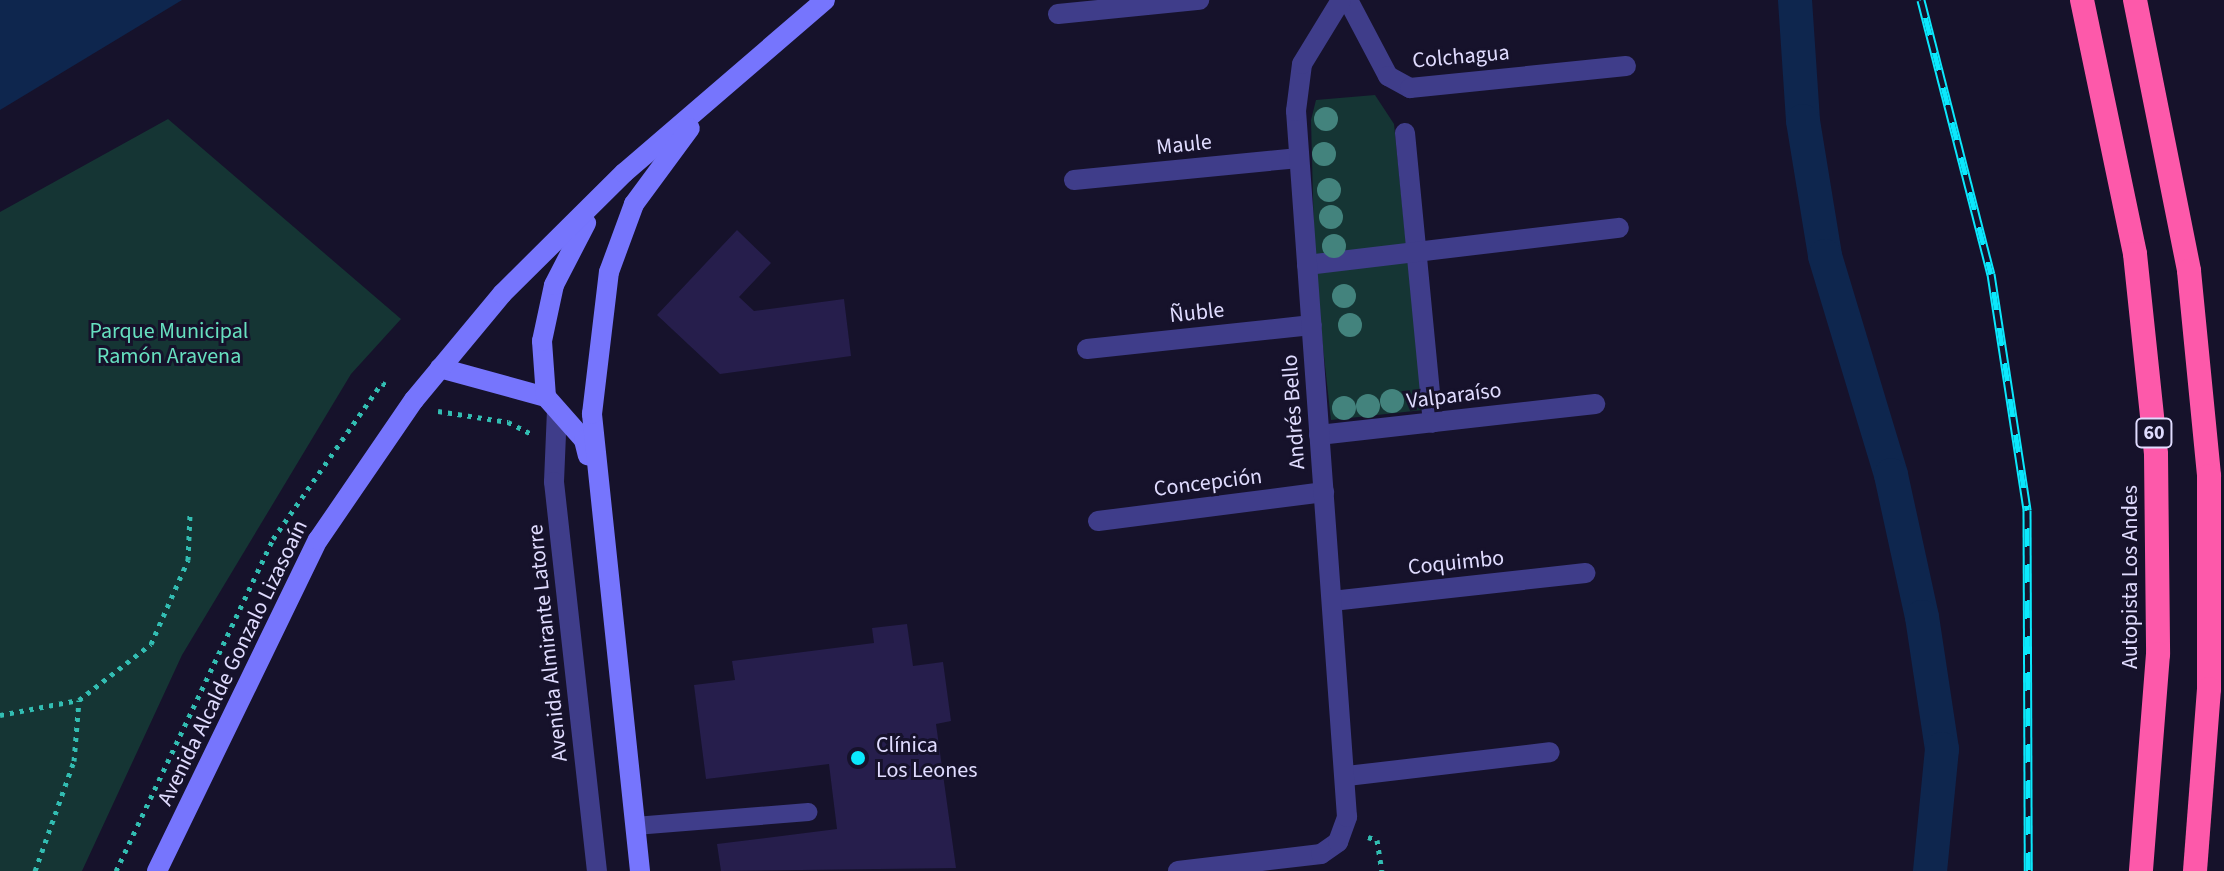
<!DOCTYPE html>
<html>
<head>
<meta charset="utf-8">
<style>
	body { margin:0 }
	#map { position:relative; width:2224px; height:871px; overflow:hidden; background:#16122b; font-family:"Source Sans 3",sans-serif }
	div>[style] { position:absolute }
	[style*='--x'] { left:calc(var(--x)*1px); top:calc(var(--y)*1px); width:calc(var(--w)*1px); rotate:calc(var(--a)*1deg) }
	.green>* { inset:0; background:#153534 }
	.water>* { inset:0; background:#0e264e }
	.canal>* { height:34px; margin:-17px; padding:0 17px; transform-origin:17px; border-radius:17px; background:#0e264e }
	.building>* { inset:0; background:#261e4c }
	.path>* { height:5px; margin-top:-2.5px; transform-origin:0; background:repeating-linear-gradient(90deg,#32bdb2 0 4px,transparent 0 10px) }
	.lane>* { height:18px; margin:-9px; padding:0 9px; transform-origin:9px; border-radius:9px; background:#3f3d8a }
	.street>* { height:20px; margin:-10px; padding:0 10px; transform-origin:10px; border-radius:10px; background:#3f3d8a }
	.secondary>* { height:20px; margin:-10px; padding:0 10px; transform-origin:10px; border-radius:10px; background:#7675fd }
	.highway>* { height:24px; margin:-12px; padding:0 12px; transform-origin:12px; border-radius:12px; background:#fd59aa }
	.rail>* { height:9px; margin-top:-4.5px; transform-origin:0; background:repeating-linear-gradient(90deg,#16122b 0 18px,#0be8fc 0 36px); box-sizing:border-box; border-block:2px solid #0be8fc }
	.trees>* { width:24px; height:24px; margin:-12px; border-radius:50%; background:#43837d }
	.dots>* { width:22px; height:22px; translate:-50% -50%; box-sizing:border-box; border:4px solid #16122b; border-radius:50% }
	span { translate:-50% -50%; white-space:nowrap; text-align:center; line-height:1.15; -webkit-text-stroke:6px #16122b; paint-order:stroke }
	.shield-label span { padding:2px 6px; background:#16122b; border:2px solid; border-radius:6px; -webkit-text-stroke-width:0 }
	.shield-label { font-size:20px; color:#e0dcff; font-weight:700 }
	.street-label { font-size:22px; color:#e0dcff }
	.park-label { font-size:22px; color:#67e0c0 }
	.poi-label { font-size:22px; color:#e0dcff }
	.left { translate:0 -50%; text-align:left }
</style>
</head>
<body>
<div id="map">
	<div class="green">
		<i style="clip-path:polygon(1375px 95px,1394px 124px,1423px 410px,1331px 420px,1315px 275px,1311px 120px,1316px 100px)"></i>
		<i style="clip-path:polygon(168px 119px,401px 319px,351px 374px,182px 655px,82px 871px,0 871px,0 212px)"></i>
	</div>
	<div class="water">
		<i style="clip-path:polygon(0 0,182px 0,0 110px)"></i>
	</div>
	<div class="canal">
		<i style="--x:1795;--y:0;--w:121;--a:86.2"></i>
		<i style="--x:1803;--y:121;--w:137;--a:80.7"></i>
		<i style="--x:1825;--y:256;--w:229;--a:73.2"></i>
		<i style="--x:1891;--y:475;--w:145;--a:77.7"></i>
		<i style="--x:1922;--y:617;--w:134;--a:81.4"></i>
		<i style="--x:1942;--y:749;--w:123;--a:95.6"></i>
	</div>
	<div class="building">
		<i style="clip-path:polygon(737px 230px,771px 263px,739px 297px,754px 311px,844px 299px,851px 356px,720px 374px,657px 315px)"></i>
		<i style="clip-path:polygon(907px 624px,913px 666px,943px 662px,951px 721px,936px 724px,956px 868px,721px 871px,717px 844px,837px 829px,829px 764px,706px 779px,694px 685px,735px 680px,732px 661px,874px 643px,872px 628px)"></i>
	</div>
	<div class="path">
		<i style="--x:438;--y:411;--w:71;--a:8.9"></i>
		<i style="--x:508;--y:422;--w:27;--a:27"></i>
		<i style="--x:0;--y:715;--w:80;--a:-10.8"></i>
		<i style="--x:79;--y:700;--w:91;--a:-37.9"></i>
		<i style="--x:151;--y:644;--w:92;--a:-66.2"></i>
		<i style="--x:188;--y:560;--w:46;--a:-87.5"></i>
		<i style="--x:1368;--y:837;--w:9;--a:18"></i>
		<i style="--x:1377;--y:840;--w:31;--a:81"></i>
		<i style="--x:35;--y:871;--w:117;--a:-70.5"></i>
		<i style="--x:74;--y:761;--w:61;--a:-85.3"></i>
		<i style="--x:116;--y:871;--w:367;--a:-64.7"></i>
		<i style="--x:273;--y:539;--w:190;--a:-55.1"></i>
		<i style="--x:382;--y:383;--w:9;--a:27"></i>
	</div>
	<div class="lane">
		<i style="--x:635;--y:826;--w:174;--a:-4.6"></i>
	</div>
	<div class="street">
		<i style="--x:1348;--y:0;--w:86;--a:62.2"></i>
		<i style="--x:1388;--y:76;--w:25;--a:29"></i>
		<i style="--x:1410;--y:88;--w:217;--a:-5.8"></i>
		<i style="--x:1058;--y:14;--w:142;--a:-5.7"></i>
		<i style="--x:1405;--y:133;--w:291;--a:84.5"></i>
		<i style="--x:1074;--y:180;--w:226;--a:-5.6"></i>
		<i style="--x:1307;--y:265;--w:314;--a:-6.8"></i>
		<i style="--x:1087;--y:349;--w:226;--a:-6.1"></i>
		<i style="--x:557;--y:410;--w:72;--a:92.4"></i>
		<i style="--x:554;--y:482;--w:391;--a:83.7"></i>
		<i style="--x:1319;--y:435;--w:278;--a:-6.4"></i>
		<i style="--x:1098;--y:521;--w:228;--a:-7.3"></i>
		<i style="--x:1332;--y:601;--w:255;--a:-6.3"></i>
		<i style="--x:1347;--y:776;--w:204;--a:-6.7"></i>
		<i style="--x:1178;--y:871;--w:144;--a:-6.8"></i>
		<i style="--x:1321;--y:854;--w:21;--a:-35"></i>
		<i style="--x:1338;--y:842;--w:27;--a:-70"></i>
		<i style="--x:1347;--y:817;--w:708;--a:-94.13"></i>
		<i style="--x:1296;--y:111;--w:47;--a:-82.7"></i>
		<i style="--x:1302;--y:64;--w:75;--a:-58.6"></i>
	</div>
	<div class="secondary">
		<i style="--x:440;--y:368;--w:110;--a:15.3"></i>
		<i style="--x:546;--y:397;--w:57;--a:48.5"></i>
		<i style="--x:584;--y:440;--w:16;--a:76"></i>
		<i style="--x:546;--y:397;--w:56;--a:-94.1"></i>
		<i style="--x:542;--y:341;--w:57;--a:-77.9"></i>
		<i style="--x:554;--y:285;--w:70;--a:-62.7"></i>
		<i style="--x:157;--y:871;--w:368;--a:-64.1"></i>
		<i style="--x:318;--y:540;--w:170;--a:-55.6"></i>
		<i style="--x:414;--y:400;--w:138;--a:-50.3"></i>
		<i style="--x:502;--y:294;--w:172;--a:-44.8"></i>
		<i style="--x:624;--y:173;--w:265;--a:-40.7"></i>
		<i style="--x:640;--y:871;--w:460;--a:-96"></i>
		<i style="--x:592;--y:414;--w:143;--a:-83.2"></i>
		<i style="--x:609;--y:272;--w:72;--a:-69.8"></i>
		<i style="--x:634;--y:204;--w:94;--a:-53.6"></i>
	</div>
	<div class="highway">
		<i style="--x:2082;--y:0;--w:259;--a:78.2"></i>
		<i style="--x:2135;--y:254;--w:201;--a:84"></i>
		<i style="--x:2156;--y:454;--w:200;--a:89.4"></i>
		<i style="--x:2158;--y:654;--w:218;--a:94.5"></i>
		<i style="--x:2135;--y:0;--w:276;--a:78.7"></i>
		<i style="--x:2189;--y:271;--w:206;--a:84.4"></i>
		<i style="--x:2209;--y:476;--w:213;--a:90"></i>
		<i style="--x:2209;--y:689;--w:183;--a:94.4"></i>
	</div>
	<div class="rail">
		<i style="--x:1921;--y:0;--w:283;--a:75.7"></i>
		<i style="--x:1991;--y:274;--w:239;--a:81.3"></i>
		<i style="--x:2027;--y:510;--w:361;--a:89.8"></i>
	</div>
	<div class="trees">
		<i style="left:1326px;top:119px"></i>
		<i style="left:1324px;top:154px"></i>
		<i style="left:1329px;top:190px"></i>
		<i style="left:1331px;top:217px"></i>
		<i style="left:1334px;top:246px"></i>
		<i style="left:1344px;top:296px"></i>
		<i style="left:1350px;top:325px"></i>
		<i style="left:1392px;top:401px"></i>
		<i style="left:1368px;top:406px"></i>
		<i style="left:1344px;top:408px"></i>
	</div>
	<div class="dots">
		<i style="left:858px;top:758px;background:#0be8fc"></i>
	</div>
	<div class="shield-label">
		<span style="left:2154px;top:433px">60</span>
	</div>
	<div class="street-label">
		<span style="left:1461px;top:57px;rotate:-5deg">Colchagua</span>
		<span style="left:1184px;top:145px;rotate:-6deg">Maule</span>
		<span style="left:1197px;top:313px;rotate:-6deg">Ñuble</span>
		<span style="left:1454px;top:396px;rotate:-7deg">Valparaíso</span>
		<span style="left:1294px;top:412px;rotate:-94deg">Andrés Bello</span>
		<span style="left:1208px;top:483px;rotate:-7deg">Concepción</span>
		<span style="left:1456px;top:563px;rotate:-6deg">Coquimbo</span>
		<span style="left:2131px;top:577px;rotate:-90deg">Autopista Los Andes</span>
		<span style="left:548px;top:643px;rotate:-96deg">Avenida Almirante Latorre</span>
		<span style="left:233px;top:663px;rotate:-64deg">Avenida Alcalde Gonzalo Lizasoaín</span>
	</div>
	<div class="park-label">
		<span style="left:169px;top:344px">Parque Municipal<br>Ramón Aravena</span>
	</div>
	<div class="poi-label">
		<span class="left" style="left:876px;top:758px">Clínica<br>Los Leones</span>
	</div>
</div>
</body>
</html>
